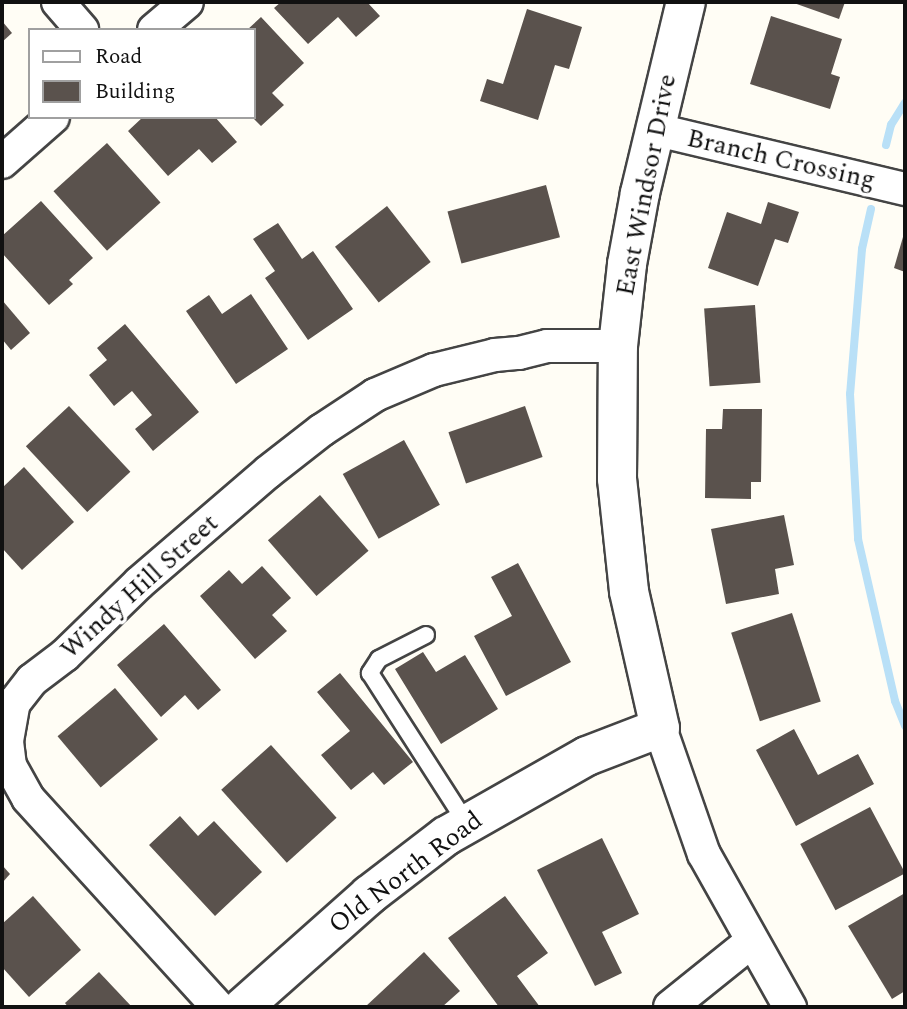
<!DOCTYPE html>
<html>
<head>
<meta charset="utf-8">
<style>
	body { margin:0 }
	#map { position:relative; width:907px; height:1009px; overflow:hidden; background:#fffdf5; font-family:Spectral,serif }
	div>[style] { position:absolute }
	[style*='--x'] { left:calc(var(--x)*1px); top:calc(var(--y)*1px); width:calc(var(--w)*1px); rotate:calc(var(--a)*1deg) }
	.stream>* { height:8px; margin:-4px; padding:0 4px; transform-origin:4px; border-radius:4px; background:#b9e0f7 }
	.building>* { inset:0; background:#5a524d; transform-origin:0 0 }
	.roads { filter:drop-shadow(2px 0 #444) drop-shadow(-2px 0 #444) drop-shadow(0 2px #444) drop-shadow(0 -2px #444) }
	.service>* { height:16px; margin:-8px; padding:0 8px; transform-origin:8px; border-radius:8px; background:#fff }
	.minor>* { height:32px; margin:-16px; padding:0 16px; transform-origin:16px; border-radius:16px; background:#fff }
	.tertiary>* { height:38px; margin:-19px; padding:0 19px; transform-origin:19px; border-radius:19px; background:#fff }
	span { translate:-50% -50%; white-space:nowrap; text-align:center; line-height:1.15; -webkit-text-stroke:7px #fff; paint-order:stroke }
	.street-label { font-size:26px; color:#111 }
	.frame { position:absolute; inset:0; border:4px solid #111; pointer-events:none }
	.legend { position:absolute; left:28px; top:28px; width:228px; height:91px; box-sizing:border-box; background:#fff; border:2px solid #a0a0a0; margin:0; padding:9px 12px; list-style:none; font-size:21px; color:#111 }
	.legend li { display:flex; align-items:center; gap:14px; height:35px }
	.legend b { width:35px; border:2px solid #a0a0a0 }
</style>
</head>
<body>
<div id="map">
	<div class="stream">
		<i style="--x:886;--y:145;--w:21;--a:-76"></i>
		<i style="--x:891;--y:125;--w:26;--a:-58"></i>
		<i style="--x:871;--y:209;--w:41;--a:102.7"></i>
		<i style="--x:862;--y:249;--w:145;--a:94.7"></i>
		<i style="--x:850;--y:394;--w:145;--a:86.8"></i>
		<i style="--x:858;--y:539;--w:166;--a:77.1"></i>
		<i style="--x:895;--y:701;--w:27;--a:68"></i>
	</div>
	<div class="building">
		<i style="clip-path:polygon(281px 2px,367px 2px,380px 16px,356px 37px,338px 17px,308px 44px,274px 8px)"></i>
		<i style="clip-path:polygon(791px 2px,845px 2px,839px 19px)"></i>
		<i style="clip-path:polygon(527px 9px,582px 27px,569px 69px,555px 65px,538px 120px,480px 101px,487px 79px,503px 84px)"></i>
		<i style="clip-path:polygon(771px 16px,842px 39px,831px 74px,840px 77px,830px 109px,750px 84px)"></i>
		<i style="clip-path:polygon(261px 17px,304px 63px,272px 93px,284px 105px,261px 126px,254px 119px,254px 30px,247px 30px)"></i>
		<i style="clip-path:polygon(2px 21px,12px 33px,2px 42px)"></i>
		<i style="clip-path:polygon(143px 117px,215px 117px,237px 142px,212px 163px,199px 149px,168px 176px,128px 131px)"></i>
		<i style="left:107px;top:143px;width:80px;height:72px;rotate:48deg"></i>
		<i style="left:546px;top:185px;width:54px;height:102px;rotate:75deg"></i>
		<i style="clip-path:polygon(41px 201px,93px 258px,69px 280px,73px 284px,49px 305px,2px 253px,2px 236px)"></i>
		<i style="clip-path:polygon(768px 202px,799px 212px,788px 243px,775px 239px,758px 286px,708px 268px,727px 212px,761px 224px)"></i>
		<i style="left:387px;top:206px;width:71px;height:66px;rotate:52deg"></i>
		<i style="clip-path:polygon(278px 223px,302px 259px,313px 251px,353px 309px,308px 340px,265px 278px,275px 271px,253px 239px)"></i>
		<i style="clip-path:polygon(903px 237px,905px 238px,905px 272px,894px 268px)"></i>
		<i style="clip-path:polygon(251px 294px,288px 349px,236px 384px,186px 311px,209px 295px,222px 314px)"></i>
		<i style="clip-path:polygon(2px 300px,30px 333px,11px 350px,2px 339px)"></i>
		<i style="left:755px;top:305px;width:78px;height:51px;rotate:86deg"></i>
		<i style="clip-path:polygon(125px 324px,199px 412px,153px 451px,135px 429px,152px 415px,132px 391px,114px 406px,89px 375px,107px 360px,97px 348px)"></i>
		<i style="left:69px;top:406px;width:90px;height:59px;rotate:47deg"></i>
		<i style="left:525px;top:406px;width:54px;height:81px;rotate:71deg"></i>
		<i style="clip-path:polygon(723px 409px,762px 409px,761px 482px,751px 482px,751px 499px,705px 498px,706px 429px,722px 429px)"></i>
		<i style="left:404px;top:440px;width:74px;height:70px;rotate:61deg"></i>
		<i style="clip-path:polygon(24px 467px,74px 522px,22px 570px,2px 548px,2px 488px)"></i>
		<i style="left:320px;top:495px;width:74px;height:69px;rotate:49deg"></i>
		<i style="clip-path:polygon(784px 515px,794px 565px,775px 569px,779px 594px,726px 604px,711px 529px)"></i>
		<i style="clip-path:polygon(518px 563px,571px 662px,506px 696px,474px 636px,512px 616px,491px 577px)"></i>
		<i style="clip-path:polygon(262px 566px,291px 598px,272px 615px,287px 631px,255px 659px,200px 596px,229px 570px,242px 584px)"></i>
		<i style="left:792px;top:613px;width:93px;height:64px;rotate:72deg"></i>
		<i style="clip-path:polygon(164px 624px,221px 690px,198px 710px,185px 695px,161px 717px,117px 665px)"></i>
		<i style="clip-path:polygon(423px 652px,436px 672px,465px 655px,498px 709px,441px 744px,395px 669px)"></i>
		<i style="clip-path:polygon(340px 673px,413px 762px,384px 785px,373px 772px,351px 790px,321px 755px,350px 731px,317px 692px)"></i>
		<i style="left:115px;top:688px;width:67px;height:75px;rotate:50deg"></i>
		<i style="clip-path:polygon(794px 729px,818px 775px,858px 754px,874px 784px,796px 826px,756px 750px)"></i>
		<i style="left:271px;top:745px;width:98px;height:67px;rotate:48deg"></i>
		<i style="left:870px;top:807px;width:75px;height:79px;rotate:62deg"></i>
		<i style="clip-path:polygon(180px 816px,198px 836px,214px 821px,262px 872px,215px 916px,149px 845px)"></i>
		<i style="clip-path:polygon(602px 838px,639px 914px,602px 932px,622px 973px,595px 986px,537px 870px)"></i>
		<i style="clip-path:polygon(2px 865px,10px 874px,2px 883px)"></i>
		<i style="clip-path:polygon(905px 893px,905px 991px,892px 999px,848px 926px)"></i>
		<i style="clip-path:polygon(33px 896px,81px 950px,29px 997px,2px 967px,2px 924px)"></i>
		<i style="clip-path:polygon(505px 896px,548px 953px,517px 976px,540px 1007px,499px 1007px,448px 938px)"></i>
		<i style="clip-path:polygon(424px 952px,460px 991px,442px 1007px,365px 1007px)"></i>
		<i style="clip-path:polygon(99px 972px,132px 1007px,68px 1007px,65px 1003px)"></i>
	</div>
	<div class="roads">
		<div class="service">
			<i style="--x:426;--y:635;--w:53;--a:152.9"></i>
			<i style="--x:379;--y:659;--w:17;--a:123"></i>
			<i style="--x:370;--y:673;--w:179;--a:57.3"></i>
		</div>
		<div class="minor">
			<i style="--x:58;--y:2;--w:37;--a:49"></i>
			<i style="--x:154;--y:30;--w:43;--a:-40.3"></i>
			<i style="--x:657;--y:130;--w:255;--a:13.4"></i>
			<i style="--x:2;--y:162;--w:68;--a:-41.4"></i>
			<i style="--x:660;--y:728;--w:133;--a:70.8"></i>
			<i style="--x:704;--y:854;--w:176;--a:60.7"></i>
			<i style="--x:218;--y:1007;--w:282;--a:-132.3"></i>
			<i style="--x:28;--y:798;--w:37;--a:-119"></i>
			<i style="--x:10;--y:766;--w:25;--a:-97"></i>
			<i style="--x:7;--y:741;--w:39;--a:-80"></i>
			<i style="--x:14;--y:703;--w:29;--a:-52"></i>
			<i style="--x:32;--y:680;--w:41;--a:-37.1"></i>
			<i style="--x:65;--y:655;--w:103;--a:-44.2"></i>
			<i style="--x:139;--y:583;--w:170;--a:-40.7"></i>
			<i style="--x:268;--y:472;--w:68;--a:-37.9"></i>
			<i style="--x:322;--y:430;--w:64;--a:-33.4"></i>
			<i style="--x:375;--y:395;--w:64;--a:-23"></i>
			<i style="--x:434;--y:370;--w:63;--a:-13.8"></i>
			<i style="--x:495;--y:355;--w:24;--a:-5"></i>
			<i style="--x:519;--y:353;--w:29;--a:-14"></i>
			<i style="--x:547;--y:346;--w:71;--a:0"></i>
			<i style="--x:670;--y:1007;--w:105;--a:-38.8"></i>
		</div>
		<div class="tertiary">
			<i style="--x:243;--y:1007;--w:169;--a:-41.6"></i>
			<i style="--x:369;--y:895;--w:97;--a:-37.5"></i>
			<i style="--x:446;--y:836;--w:162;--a:-29.6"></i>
			<i style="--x:587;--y:756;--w:78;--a:-21"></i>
			<i style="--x:660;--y:728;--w:140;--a:-102.8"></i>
			<i style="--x:629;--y:591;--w:113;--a:-96.1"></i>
			<i style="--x:617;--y:479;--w:133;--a:-89.6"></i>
			<i style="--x:618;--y:346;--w:82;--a:-83.7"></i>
			<i style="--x:627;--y:264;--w:72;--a:-79.6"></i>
			<i style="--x:640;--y:193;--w:196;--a:-76.5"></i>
		</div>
	</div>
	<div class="street-label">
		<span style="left:781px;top:160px;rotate:13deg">Branch Crossing</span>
		<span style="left:647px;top:185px;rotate:-79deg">East Windsor Drive</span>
		<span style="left:140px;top:587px;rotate:-42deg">Windy Hill Street</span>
		<span style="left:406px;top:873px;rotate:-37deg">Old North Road</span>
	</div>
	<div class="frame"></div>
	<ul class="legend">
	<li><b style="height:9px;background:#fff"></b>Road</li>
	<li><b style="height:19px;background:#5a524d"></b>Building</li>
	</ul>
</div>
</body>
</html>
